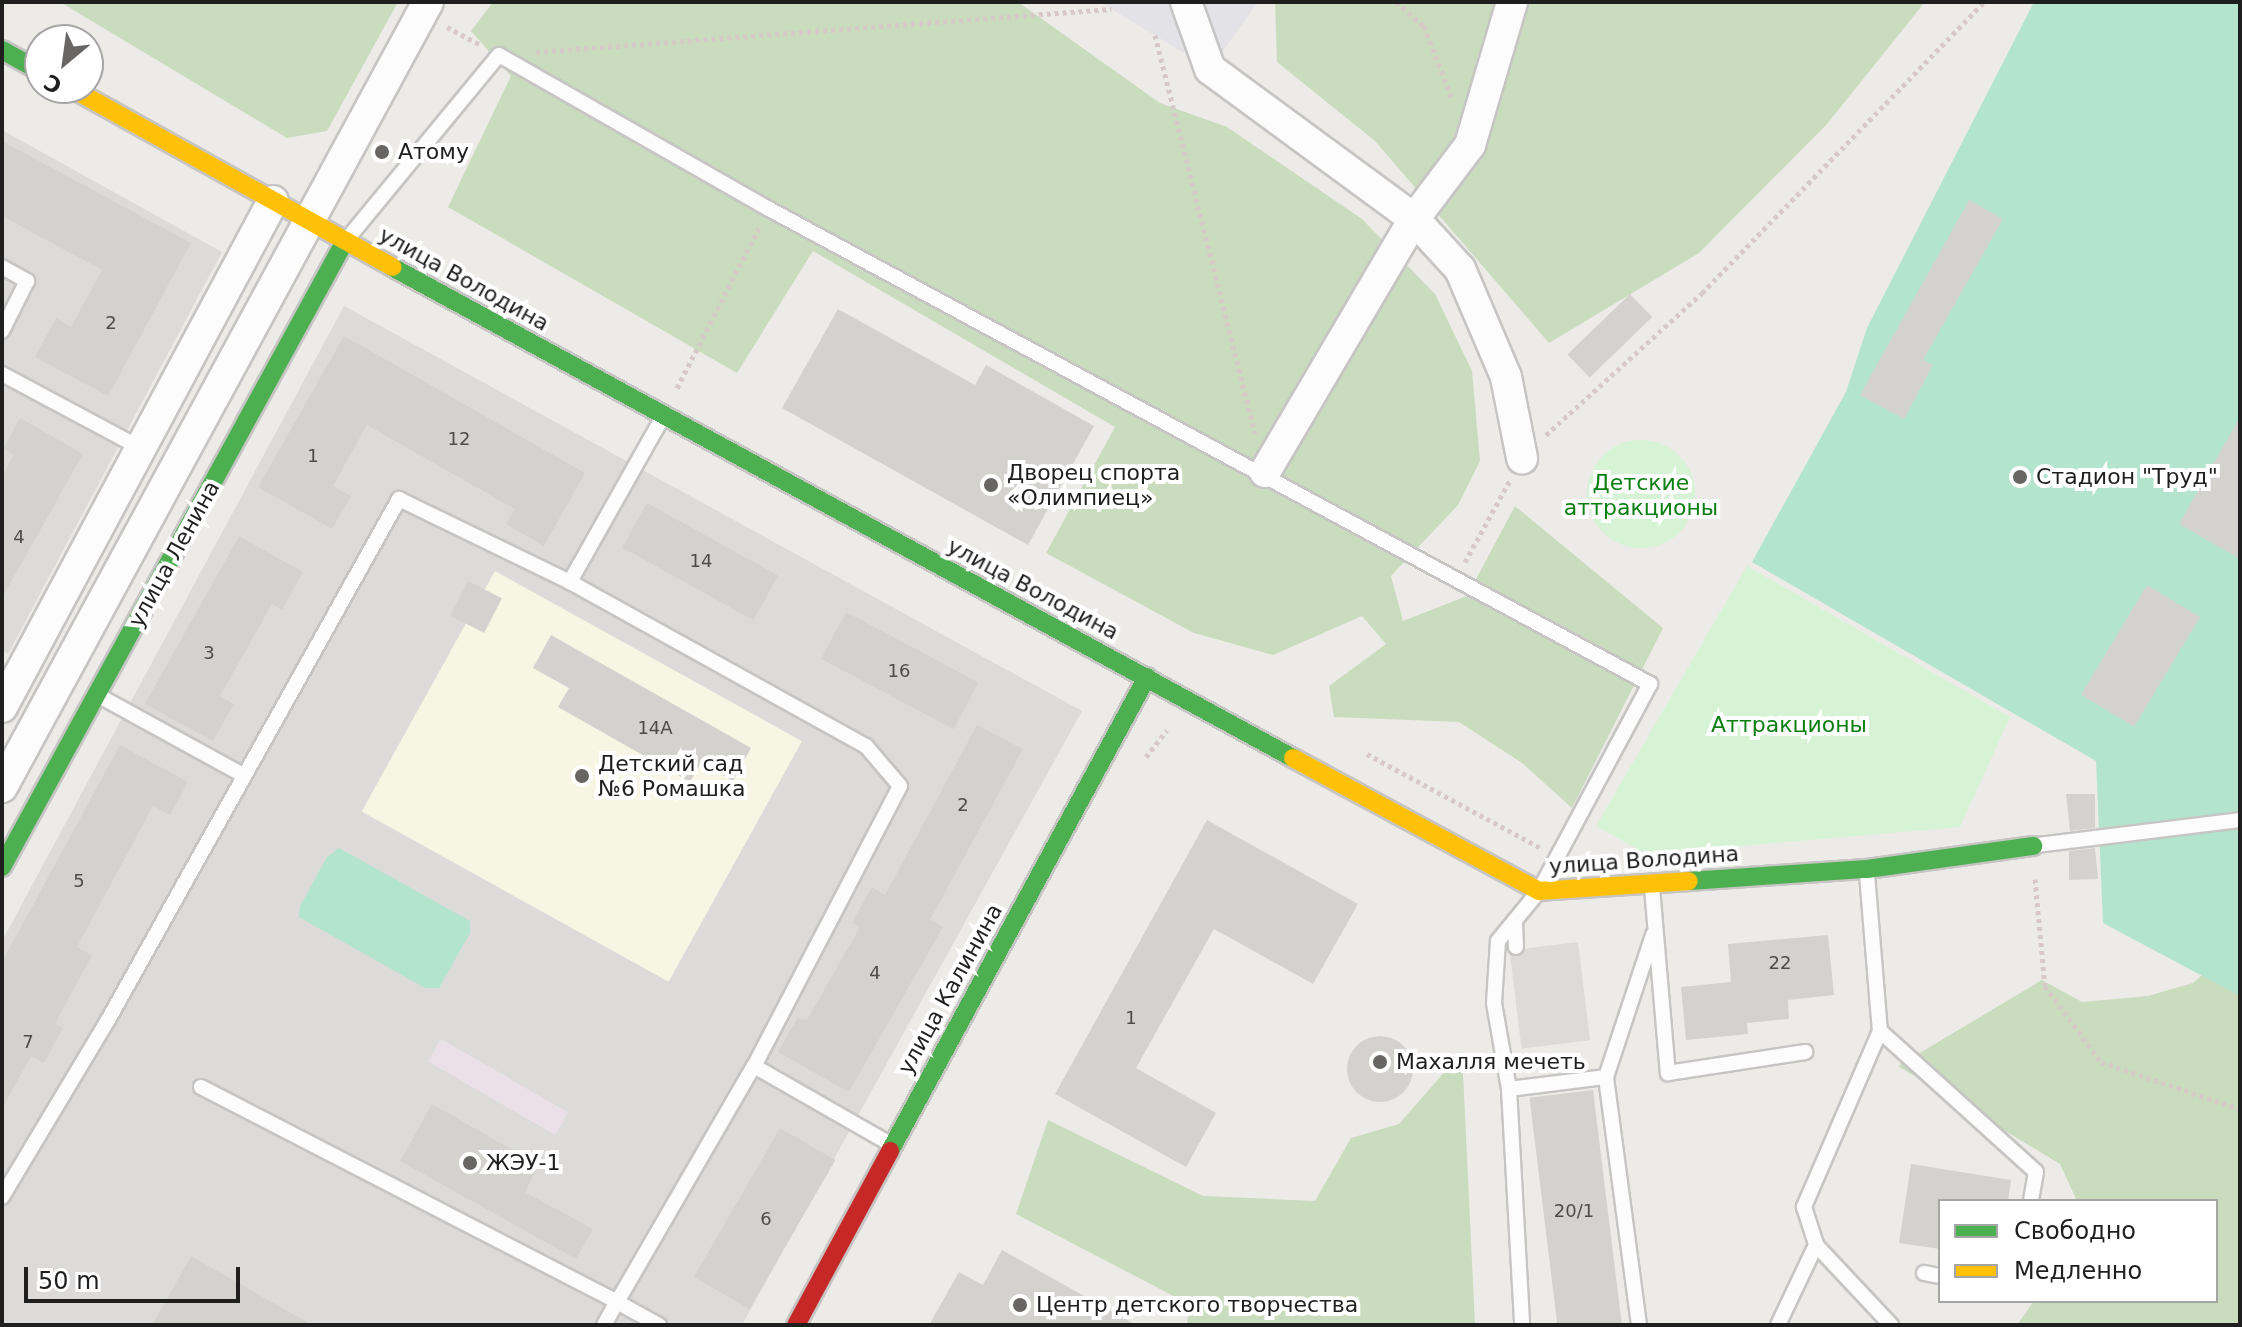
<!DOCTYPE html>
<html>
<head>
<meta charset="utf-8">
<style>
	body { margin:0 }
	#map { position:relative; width:2242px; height:1327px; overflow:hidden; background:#edebe8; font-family:"DejaVu Sans",sans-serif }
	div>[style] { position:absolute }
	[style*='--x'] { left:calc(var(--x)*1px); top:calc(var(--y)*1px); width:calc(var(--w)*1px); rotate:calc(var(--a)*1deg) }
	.residential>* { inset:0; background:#dcdbd9; transform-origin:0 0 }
	.industrial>* { inset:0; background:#ebe0e7; transform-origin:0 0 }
	.education>* { inset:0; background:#f7f5e3; transform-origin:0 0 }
	.forest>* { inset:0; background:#c9dcbd }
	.park>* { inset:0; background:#d6f3d5 }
	.round { border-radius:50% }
	.pitch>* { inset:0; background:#b3e4ce }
	.plaza>* { inset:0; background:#e3e2e7 }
	.building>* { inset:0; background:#d4d2cf; transform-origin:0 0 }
	.path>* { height:5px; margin-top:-2.5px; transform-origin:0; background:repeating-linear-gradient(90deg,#d7c9c7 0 4px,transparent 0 8px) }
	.roads { filter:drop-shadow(2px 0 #c6c5c4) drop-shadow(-2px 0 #c6c5c4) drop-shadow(0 2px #c6c5c4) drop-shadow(0 -2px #c6c5c4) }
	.lane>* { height:14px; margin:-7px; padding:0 7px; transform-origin:7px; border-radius:7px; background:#fcfcfc }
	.street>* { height:30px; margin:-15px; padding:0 15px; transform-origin:15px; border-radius:15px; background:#fcfcfc }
	.fast>* { height:18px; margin:-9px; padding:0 9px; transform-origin:9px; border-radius:9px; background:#4caf50 }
	.slow>* { height:18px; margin:-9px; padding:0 9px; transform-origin:9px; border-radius:9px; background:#ffc107 }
	.jam>* { height:18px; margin:-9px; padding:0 9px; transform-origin:9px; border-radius:9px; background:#c62828 }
	.dots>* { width:22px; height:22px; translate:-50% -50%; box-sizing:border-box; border:4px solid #fff; border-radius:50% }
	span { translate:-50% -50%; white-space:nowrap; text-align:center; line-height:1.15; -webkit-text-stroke:8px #fff; paint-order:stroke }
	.number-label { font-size:18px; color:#4c4c4b }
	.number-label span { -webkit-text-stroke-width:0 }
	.poi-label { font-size:22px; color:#1f1f1f }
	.left { translate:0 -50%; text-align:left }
	.street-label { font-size:22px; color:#1f1f1f }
	.park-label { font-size:22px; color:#0c7f12 }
	.frame { position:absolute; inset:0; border:4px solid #1f1f1f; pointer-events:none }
	.legend { position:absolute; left:1938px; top:1199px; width:280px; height:104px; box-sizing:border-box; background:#fff; border:2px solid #a5a5a5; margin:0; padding:10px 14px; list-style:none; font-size:24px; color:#1f1f1f }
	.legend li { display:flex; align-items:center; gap:16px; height:40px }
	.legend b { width:40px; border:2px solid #a5a5a5 }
	.north { position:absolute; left:24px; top:24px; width:80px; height:80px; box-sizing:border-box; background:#fff; border:2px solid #a5a5a5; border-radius:50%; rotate:209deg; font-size:22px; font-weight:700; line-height:32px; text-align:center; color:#1f1f1f }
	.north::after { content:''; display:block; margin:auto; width:28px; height:36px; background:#676665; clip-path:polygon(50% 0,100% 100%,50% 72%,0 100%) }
	.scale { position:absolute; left:24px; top:1267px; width:216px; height:36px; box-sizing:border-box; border:4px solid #1f1f1f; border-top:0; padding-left:10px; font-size:24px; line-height:28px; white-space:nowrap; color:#1f1f1f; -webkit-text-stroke:6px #fff; paint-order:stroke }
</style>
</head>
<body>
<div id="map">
	<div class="residential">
		<i style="clip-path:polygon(2px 130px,222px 252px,8px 654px,2px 650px)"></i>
		<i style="clip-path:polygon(344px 306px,1082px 711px,742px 1325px,2px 1325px,2px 941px)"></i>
		<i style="left:1578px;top:942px;width:99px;height:69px;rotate:83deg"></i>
	</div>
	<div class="industrial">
		<i style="left:441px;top:1039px;width:147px;height:26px;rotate:30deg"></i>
	</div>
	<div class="education">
		<i style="left:495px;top:571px;width:351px;height:275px;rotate:29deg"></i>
	</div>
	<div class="forest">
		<i style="clip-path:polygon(60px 2px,398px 2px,327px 131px,287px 138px)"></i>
		<i style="clip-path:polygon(493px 2px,1018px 2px,1160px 103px,1227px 127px,1362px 219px,1435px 294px,1472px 371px,1480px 461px,1458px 505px,1391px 576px,1403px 621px,1467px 596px,1515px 506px,1663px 628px,1572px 808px,1522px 763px,1459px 722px,1334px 717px,1329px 686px,1386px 644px,1362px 616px,1273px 655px,1194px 633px,1046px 553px,1115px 427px,813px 251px,737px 373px,448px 207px,511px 76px,471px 31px)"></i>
		<i style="clip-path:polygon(1275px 2px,1925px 2px,1827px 124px,1699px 253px,1549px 343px,1375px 141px,1277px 62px)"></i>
		<i style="clip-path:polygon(2232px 949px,2240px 952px,2240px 1325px,2017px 1325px,2034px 1301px,2216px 1301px,2216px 1201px,2077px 1201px,2060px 1164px,1898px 1066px,2042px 980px,2082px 1002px,2148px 996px,2193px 983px)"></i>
		<i style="clip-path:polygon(1462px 1052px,1475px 1325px,1187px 1325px,1189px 1304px,1016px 1214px,1048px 1120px,1203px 1196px,1315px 1201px,1351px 1138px,1399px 1124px)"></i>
	</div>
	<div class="park">
		<i class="round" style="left:1587px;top:440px;width:108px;height:108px"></i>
		<i style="clip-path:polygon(1747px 566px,2010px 717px,1960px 827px,1646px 854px,1596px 826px)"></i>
	</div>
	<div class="pitch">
		<i style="clip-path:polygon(2034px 2px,2240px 2px,2240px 996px,2103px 923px,2096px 761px,1752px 562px,1846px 392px,1867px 328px)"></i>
		<i style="clip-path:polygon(339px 848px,470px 921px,470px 933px,439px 988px,425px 988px,299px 917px,300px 906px,327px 857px)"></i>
	</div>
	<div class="plaza">
		<i style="clip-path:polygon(1100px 2px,1258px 2px,1210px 69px)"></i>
	</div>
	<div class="building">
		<i style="clip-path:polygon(2px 141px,191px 243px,108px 396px,35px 357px,56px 318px,71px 327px,102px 270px,2px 216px)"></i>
		<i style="clip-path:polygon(1969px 200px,2003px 219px,1923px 360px,1933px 365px,1904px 419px,1860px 395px)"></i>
		<i style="left:1630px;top:294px;width:32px;height:87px;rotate:46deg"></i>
		<i style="clip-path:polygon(838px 309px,975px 385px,986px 365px,1094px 426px,1028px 545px,782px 408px)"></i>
		<i style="clip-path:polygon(344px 336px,585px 473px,544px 546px,506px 524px,515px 509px,367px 425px,333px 486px,351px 496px,332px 529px,258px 487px)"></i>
		<i style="clip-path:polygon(2240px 417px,2240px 559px,2179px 524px)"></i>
		<i style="clip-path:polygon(20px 418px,83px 454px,2px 598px,2px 476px,14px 455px,3px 449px)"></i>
		<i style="left:647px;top:503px;width:150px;height:51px;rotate:29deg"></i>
		<i style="clip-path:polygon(239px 536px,303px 572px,282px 610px,272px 604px,220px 696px,234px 704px,213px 741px,145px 704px)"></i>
		<i style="left:468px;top:581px;width:38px;height:39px;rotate:27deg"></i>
		<i style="left:2147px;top:585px;width:62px;height:128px;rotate:31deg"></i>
		<i style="left:846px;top:612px;width:150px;height:53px;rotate:28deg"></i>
		<i style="clip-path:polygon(551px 635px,751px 748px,733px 781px,701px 763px,690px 782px,558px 707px,569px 688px,533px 668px)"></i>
		<i style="clip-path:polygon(977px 725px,1023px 749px,930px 920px,943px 927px,849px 1092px,778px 1052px,797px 1019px,807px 1020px,860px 927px,852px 922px,872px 887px,885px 895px)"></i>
		<i style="clip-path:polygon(120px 745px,188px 782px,170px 815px,153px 806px,77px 947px,92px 955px,55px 1024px,63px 1028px,44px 1063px,31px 1056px,2px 1109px,2px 962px)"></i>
		<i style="clip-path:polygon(2066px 794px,2095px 794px,2095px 828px,2070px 831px)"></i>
		<i style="clip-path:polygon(1207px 820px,1358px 904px,1313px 984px,1214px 929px,1136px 1068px,1216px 1113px,1186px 1167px,1055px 1094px)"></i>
		<i style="clip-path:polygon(2095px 848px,2098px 879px,2069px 880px,2069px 851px)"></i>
		<i style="clip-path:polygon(1828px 935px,1834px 995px,1788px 1000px,1789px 1019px,1747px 1023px,1748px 1034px,1686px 1040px,1681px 987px,1731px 982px,1728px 944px)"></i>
		<i class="round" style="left:1347px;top:1036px;width:66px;height:66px"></i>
		<i style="left:1593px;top:1090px;width:237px;height:64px;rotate:83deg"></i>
		<i style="clip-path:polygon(432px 1104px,539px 1165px,525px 1192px,593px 1229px,576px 1259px,400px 1161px)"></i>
		<i style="left:780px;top:1128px;width:64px;height:172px;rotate:30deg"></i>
		<i style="clip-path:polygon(1911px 1164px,2011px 1180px,2008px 1201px,1940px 1201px,1940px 1249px,1899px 1243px)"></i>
		<i style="clip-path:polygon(1002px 1250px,1136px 1325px,929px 1325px,959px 1272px,983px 1285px)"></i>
		<i style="clip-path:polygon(191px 1256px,312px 1325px,152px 1325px)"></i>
	</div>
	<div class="path">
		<i style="--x:1396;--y:2;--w:37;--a:41"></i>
		<i style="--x:1424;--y:26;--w:78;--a:69"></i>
		<i style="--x:447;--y:27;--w:38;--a:28"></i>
		<i style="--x:1155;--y:35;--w:411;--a:75.9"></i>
		<i style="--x:536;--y:52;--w:577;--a:-4.28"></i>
		<i style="--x:677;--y:388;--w:182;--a:-62.9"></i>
		<i style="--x:1546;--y:435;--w:211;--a:-42.3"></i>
		<i style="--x:1702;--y:293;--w:405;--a:-45.9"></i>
		<i style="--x:1465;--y:562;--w:94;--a:-61.2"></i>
		<i style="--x:1367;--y:754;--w:198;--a:28.4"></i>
		<i style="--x:1146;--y:757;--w:34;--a:-52"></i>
		<i style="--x:2035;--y:879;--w:107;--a:84.7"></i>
		<i style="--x:2045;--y:986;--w:94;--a:53.6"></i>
		<i style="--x:2101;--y:1062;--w:147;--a:18.7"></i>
	</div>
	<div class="roads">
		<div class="lane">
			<i style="--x:348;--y:238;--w:237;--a:-50.5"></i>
			<i style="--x:499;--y:55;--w:311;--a:29.7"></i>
			<i style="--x:769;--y:209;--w:1001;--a:28.33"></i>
			<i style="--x:1650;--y:684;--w:235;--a:118.2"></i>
			<i style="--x:1539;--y:891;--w:65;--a:129.4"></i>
			<i style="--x:1498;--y:941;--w:62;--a:93.7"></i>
			<i style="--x:1494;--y:1003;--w:87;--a:80.1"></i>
			<i style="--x:1509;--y:1089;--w:236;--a:86.8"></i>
			<i style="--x:2;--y:267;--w:29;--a:29"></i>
			<i style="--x:27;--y:281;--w:56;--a:116.6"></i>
			<i style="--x:2;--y:374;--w:155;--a:28.1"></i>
			<i style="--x:660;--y:422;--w:184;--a:119.4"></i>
			<i style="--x:570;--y:582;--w:338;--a:29"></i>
			<i style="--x:866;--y:746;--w:52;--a:49.6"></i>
			<i style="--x:900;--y:786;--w:316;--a:117.5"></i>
			<i style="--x:754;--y:1066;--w:157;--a:29.8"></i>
			<i style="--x:101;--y:697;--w:162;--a:28.8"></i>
			<i style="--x:2037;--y:845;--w:205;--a:-7"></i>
			<i style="--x:1867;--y:874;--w:158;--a:85.3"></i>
			<i style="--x:1880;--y:1031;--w:210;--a:42.1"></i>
			<i style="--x:2036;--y:1172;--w:29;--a:100"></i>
			<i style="--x:1652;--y:888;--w:186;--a:85.1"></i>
			<i style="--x:1668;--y:1073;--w:139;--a:-8.7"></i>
			<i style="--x:1515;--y:920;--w:27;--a:88"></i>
			<i style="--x:1880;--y:1031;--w:192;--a:113.4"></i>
			<i style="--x:1804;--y:1207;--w:40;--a:72"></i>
			<i style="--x:1816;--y:1245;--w:110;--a:46.8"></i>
			<i style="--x:201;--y:1087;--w:468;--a:27.3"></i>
			<i style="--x:617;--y:1302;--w:273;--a:-59.9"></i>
			<i style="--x:1509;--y:1089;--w:98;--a:-7.1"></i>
			<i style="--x:2;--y:1197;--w:206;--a:-59.1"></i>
			<i style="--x:108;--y:1020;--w:597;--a:-60.81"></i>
			<i style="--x:399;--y:499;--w:190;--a:25.9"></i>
			<i style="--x:1924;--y:1273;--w:16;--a:11"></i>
			<i style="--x:604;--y:1325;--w:26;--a:-61"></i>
			<i style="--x:617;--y:1302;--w:48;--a:28.7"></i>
			<i style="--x:1639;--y:1325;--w:250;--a:-97.6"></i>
			<i style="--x:1606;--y:1077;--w:150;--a:-71.7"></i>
			<i style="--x:1778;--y:1325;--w:89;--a:-64.6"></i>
		</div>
		<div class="street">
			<i style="--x:1186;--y:2;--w:71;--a:70.3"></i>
			<i style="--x:1210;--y:69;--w:253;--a:36.3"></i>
			<i style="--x:1414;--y:219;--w:68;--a:47.4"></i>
			<i style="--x:1460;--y:269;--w:117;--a:66.9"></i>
			<i style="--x:1506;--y:377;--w:83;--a:78.8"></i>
			<i style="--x:1265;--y:472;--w:294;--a:-59.5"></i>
			<i style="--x:1414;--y:219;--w:93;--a:-52.9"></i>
			<i style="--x:1470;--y:145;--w:149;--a:-73.6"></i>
			<i style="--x:2;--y:707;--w:574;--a:-61.83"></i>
			<i style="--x:2;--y:787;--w:893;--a:-61.51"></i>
		</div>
		<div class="fast">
			<i style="--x:2;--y:50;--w:43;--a:28.9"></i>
			<i style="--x:392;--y:267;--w:1026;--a:28.59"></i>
			<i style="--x:2;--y:867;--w:714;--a:-61.28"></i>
			<i style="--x:1689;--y:881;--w:178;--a:-3.9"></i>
			<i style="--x:1867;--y:869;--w:168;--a:-7.9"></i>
			<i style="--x:890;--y:1151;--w:539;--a:-61.53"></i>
		</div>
		<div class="slow">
			<i style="--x:71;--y:88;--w:368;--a:29.1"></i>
			<i style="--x:1293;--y:758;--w:280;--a:28.4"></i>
			<i style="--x:1539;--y:891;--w:150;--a:-3.8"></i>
		</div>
		<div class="jam">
			<i style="--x:796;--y:1325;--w:198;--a:-61.6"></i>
		</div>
	</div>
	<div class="dots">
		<i style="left:382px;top:152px;background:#676665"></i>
		<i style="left:2020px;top:477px;background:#676665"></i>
		<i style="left:991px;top:485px;background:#676665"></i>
		<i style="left:582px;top:776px;background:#676665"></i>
		<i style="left:1380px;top:1062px;background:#676665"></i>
		<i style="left:470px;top:1163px;background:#676665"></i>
		<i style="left:1020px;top:1305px;background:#676665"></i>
	</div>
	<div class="number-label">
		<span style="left:111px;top:323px">2</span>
		<span style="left:459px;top:439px">12</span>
		<span style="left:313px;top:456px">1</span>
		<span style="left:19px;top:537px">4</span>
		<span style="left:701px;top:561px">14</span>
		<span style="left:209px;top:653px">3</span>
		<span style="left:899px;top:671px">16</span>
		<span style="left:655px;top:728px">14А</span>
		<span style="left:963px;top:805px">2</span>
		<span style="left:79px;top:881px">5</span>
		<span style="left:1780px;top:963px">22</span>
		<span style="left:875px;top:973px">4</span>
		<span style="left:1131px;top:1018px">1</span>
		<span style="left:28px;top:1042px">7</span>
		<span style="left:1574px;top:1211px">20/1</span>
		<span style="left:766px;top:1219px">6</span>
	</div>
	<div class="poi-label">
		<span class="left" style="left:398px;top:152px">Атому</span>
		<span class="left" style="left:1007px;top:485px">Дворец спорта<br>«Олимпиец»</span>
		<span class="left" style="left:2036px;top:477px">Стадион "Труд"</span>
		<span class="left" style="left:598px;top:776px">Детский сад<br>№6 Ромашка</span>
		<span class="left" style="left:1396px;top:1062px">Махалля мечеть</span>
		<span class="left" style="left:486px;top:1163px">ЖЭУ-1</span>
		<span class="left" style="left:1036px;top:1305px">Центр детского творчества</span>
	</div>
	<div class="street-label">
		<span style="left:464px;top:279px;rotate:29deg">улица Володина</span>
		<span style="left:174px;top:554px;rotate:-61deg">улица Ленина</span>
		<span style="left:1033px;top:589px;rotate:28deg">улица Володина</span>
		<span style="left:1644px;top:860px;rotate:-4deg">улица Володина</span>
		<span style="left:950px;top:989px;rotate:-61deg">улица Калинина</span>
	</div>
	<div class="park-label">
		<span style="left:1641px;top:495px">Детские<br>аттракционы</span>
		<span style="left:1789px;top:725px">Аттракционы</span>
	</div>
	<div class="frame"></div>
	<ul class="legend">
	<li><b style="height:10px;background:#4caf50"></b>Свободно</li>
	<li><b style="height:10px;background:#ffc107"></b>Медленно</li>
	</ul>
	<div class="north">С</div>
	<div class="scale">50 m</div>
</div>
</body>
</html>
